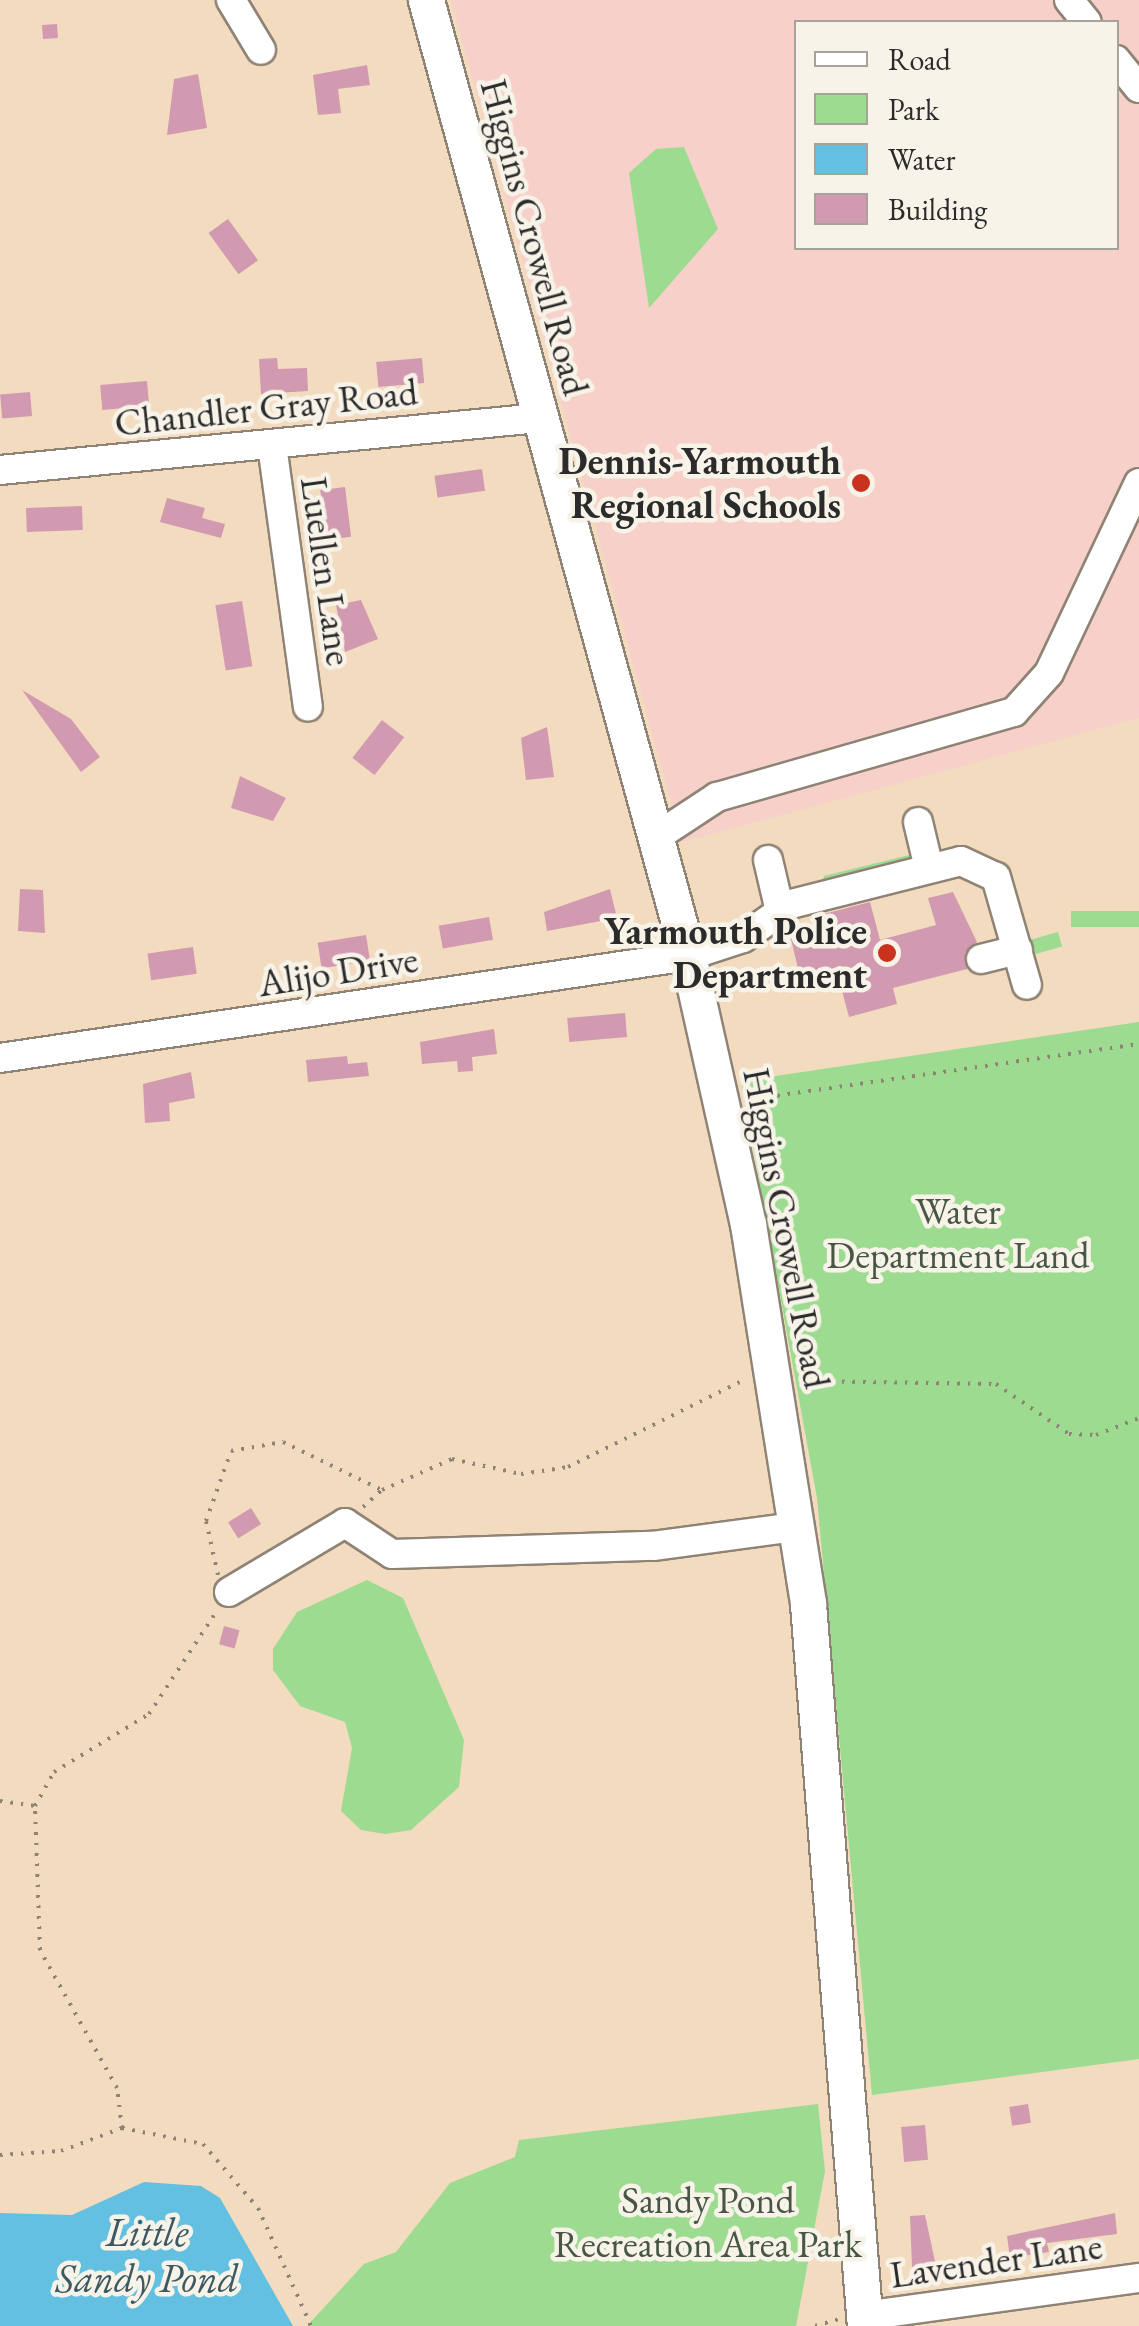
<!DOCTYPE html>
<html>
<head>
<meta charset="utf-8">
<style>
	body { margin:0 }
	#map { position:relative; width:1139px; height:2326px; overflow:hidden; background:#f3dbbf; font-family:"EB Garamond",serif }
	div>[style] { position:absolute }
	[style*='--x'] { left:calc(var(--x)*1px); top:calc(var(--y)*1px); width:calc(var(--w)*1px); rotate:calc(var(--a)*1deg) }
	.built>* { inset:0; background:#f7d1c9 }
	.green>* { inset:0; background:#9cdb90; transform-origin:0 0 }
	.water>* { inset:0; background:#63c0e1 }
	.building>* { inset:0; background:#d19ab0; transform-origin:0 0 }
	.path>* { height:4px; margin-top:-2px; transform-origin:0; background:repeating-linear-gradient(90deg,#8f8375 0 2.5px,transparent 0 10.5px) }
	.roads { filter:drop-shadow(2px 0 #8f8375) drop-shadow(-2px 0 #8f8375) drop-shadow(0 2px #8f8375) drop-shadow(0 -2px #8f8375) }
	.minor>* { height:28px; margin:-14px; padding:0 14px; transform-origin:14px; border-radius:14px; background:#fff }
	.major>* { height:35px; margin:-17.5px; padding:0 17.5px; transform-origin:17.5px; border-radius:17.5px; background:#fff }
	.dots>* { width:28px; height:28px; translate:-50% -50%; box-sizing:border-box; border:5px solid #f7f3e8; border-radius:50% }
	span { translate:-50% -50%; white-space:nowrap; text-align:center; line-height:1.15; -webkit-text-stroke:9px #f7f3e8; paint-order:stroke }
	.street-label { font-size:38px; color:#2b2b2b }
	.poi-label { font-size:38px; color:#2b2b2b; font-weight:700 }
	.right { translate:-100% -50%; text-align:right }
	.park-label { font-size:38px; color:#475744 }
	.water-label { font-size:40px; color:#3c5862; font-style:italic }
	.legend { position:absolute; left:794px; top:20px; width:325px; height:230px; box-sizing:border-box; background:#f7f3e8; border:2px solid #a5a39c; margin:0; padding:12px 18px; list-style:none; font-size:30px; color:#2b2b2b }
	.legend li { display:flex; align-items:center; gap:20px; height:50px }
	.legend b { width:50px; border:2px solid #a5a39c }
</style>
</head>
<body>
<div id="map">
	<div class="built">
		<i style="clip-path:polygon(evenodd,451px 0,1139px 0,1139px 718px,682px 842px,451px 0,796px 22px,1116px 22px,1116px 248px,796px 248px,796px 22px)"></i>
	</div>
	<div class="green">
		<i style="clip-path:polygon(684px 147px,718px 229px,649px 308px,629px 173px,656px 149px)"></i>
		<i style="clip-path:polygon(909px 855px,911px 861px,821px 886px,824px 876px)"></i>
		<i style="left:1139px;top:911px;width:16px;height:68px;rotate:90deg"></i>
		<i style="left:1058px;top:932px;width:15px;height:33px;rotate:74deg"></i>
		<i style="clip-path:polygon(1139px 1022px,1139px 2059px,872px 2095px,817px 1498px,741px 1081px)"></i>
		<i style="clip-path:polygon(367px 1580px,403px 1598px,464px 1740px,459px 1787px,411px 1830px,385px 1834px,361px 1830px,341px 1811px,352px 1748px,345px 1722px,300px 1706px,273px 1670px,273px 1649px,297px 1612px)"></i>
		<i style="clip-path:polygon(818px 2104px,825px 2171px,796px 2326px,307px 2326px,364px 2264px,396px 2252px,450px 2183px,515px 2157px,519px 2140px)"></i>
	</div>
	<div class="water">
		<i style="clip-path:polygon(144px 2182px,201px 2186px,220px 2198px,293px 2326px,0 2326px,0 2213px,72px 2215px)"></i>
	</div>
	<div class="building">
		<i style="left:57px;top:24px;width:14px;height:15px;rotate:86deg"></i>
		<i style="clip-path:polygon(367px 65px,370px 85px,338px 89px,341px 113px,318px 115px,313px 75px)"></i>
		<i style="clip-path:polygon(198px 74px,207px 128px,167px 135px,174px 79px)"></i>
		<i style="left:228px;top:219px;width:51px;height:24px;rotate:54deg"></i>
		<i style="clip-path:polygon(277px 358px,278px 369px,307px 368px,308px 391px,261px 394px,259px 359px)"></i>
		<i style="left:422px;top:358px;width:25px;height:46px;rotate:85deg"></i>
		<i style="left:147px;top:381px;width:25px;height:47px;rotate:85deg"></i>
		<i style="left:30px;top:392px;width:24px;height:30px;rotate:85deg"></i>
		<i style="left:482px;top:469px;width:22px;height:48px;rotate:82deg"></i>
		<i style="left:345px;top:487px;width:50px;height:25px;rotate:83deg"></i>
		<i style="clip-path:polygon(167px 498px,205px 508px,202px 518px,225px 524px,221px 538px,160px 522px)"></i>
		<i style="left:82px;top:506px;width:24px;height:56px;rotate:88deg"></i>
		<i style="clip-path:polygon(361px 600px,378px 639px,345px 652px,336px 605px)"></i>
		<i style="left:242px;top:601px;width:66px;height:27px;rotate:81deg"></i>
		<i style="clip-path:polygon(22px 690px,71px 719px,100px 757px,81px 772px)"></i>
		<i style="left:382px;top:720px;width:28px;height:48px;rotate:38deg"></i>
		<i style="clip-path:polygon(547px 727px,554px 777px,526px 780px,521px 738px)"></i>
		<i style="clip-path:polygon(240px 776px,286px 798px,273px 821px,231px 808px)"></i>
		<i style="clip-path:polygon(20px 889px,43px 890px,45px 933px,18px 931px)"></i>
		<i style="clip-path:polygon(610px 889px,617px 918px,547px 931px,544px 912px)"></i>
		<i style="clip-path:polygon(953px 892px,977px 942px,965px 953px,967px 969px,893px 988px,897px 1004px,849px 1017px,836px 968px,800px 977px,790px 935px,823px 926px,820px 915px,870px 902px,880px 940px,936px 925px,928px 898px)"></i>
		<i style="left:489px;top:917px;width:23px;height:51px;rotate:80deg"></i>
		<i style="left:366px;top:935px;width:26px;height:49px;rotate:81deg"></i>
		<i style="left:193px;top:947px;width:27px;height:46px;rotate:82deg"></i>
		<i style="left:625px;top:1013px;width:24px;height:58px;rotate:85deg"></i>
		<i style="clip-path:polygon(494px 1029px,497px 1054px,472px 1057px,473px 1071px,458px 1072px,457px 1061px,422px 1064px,420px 1042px)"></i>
		<i style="clip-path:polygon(347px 1056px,348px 1064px,367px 1062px,369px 1076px,308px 1082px,306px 1060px)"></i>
		<i style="clip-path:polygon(191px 1072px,195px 1098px,169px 1103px,170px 1121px,145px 1123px,143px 1084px)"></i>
		<i style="left:251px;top:1508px;width:19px;height:27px;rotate:58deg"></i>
		<i style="left:224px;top:1626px;width:16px;height:19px;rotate:15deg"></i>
		<i style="left:1028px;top:2104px;width:19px;height:19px;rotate:81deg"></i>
		<i style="left:925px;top:2125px;width:35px;height:24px;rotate:85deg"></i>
		<i style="clip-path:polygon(1115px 2213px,1117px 2234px,1047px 2243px,1049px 2252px,1010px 2258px,1007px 2236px)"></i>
		<i style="clip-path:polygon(925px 2215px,936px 2266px,912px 2267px,910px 2216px)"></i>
	</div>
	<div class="path">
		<i style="--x:746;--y:1100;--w:397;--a:-8.1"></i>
		<i style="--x:800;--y:1381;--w:196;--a:0.9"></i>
		<i style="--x:996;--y:1384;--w:88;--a:34.4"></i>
		<i style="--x:1069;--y:1434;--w:27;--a:2"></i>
		<i style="--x:1096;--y:1435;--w:46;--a:-21.6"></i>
		<i style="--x:363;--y:1507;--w:25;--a:-42"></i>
		<i style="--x:218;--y:1575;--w:55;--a:-102.5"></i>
		<i style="--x:206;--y:1521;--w:74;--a:-70.3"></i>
		<i style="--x:231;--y:1451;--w:53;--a:-9.8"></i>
		<i style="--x:283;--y:1442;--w:110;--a:25.9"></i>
		<i style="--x:382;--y:1490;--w:77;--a:-23.9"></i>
		<i style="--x:452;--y:1459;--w:71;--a:12.3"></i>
		<i style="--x:521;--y:1474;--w:48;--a:-8.5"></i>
		<i style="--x:568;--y:1467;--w:199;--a:-26.3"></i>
		<i style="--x:0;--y:1801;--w:35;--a:8"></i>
		<i style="--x:122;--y:2128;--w:40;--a:-97.1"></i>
		<i style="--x:117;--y:2088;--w:158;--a:-119.2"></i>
		<i style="--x:40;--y:1950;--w:144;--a:-92"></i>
		<i style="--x:35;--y:1806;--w:39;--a:-61"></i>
		<i style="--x:54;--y:1772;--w:111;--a:-31.4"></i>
		<i style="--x:149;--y:1714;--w:122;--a:-56.7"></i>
		<i style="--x:0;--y:2155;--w:61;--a:-3.8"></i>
		<i style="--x:61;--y:2151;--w:65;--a:-20.7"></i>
		<i style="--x:122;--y:2128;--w:83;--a:11.2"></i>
		<i style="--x:203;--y:2144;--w:84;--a:49.3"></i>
		<i style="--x:258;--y:2208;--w:129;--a:65.8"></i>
		<i style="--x:815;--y:2326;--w:25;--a:-16"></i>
	</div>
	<div class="roads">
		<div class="minor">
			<i style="--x:231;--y:0;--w:58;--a:59"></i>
			<i style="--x:1069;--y:0;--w:28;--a:51"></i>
			<i style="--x:1116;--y:60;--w:36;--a:51"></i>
			<i style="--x:272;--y:445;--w:264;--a:82.2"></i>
			<i style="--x:0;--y:470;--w:542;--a:-5.51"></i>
			<i style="--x:918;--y:822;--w:47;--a:76.6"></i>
			<i style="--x:656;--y:837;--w:73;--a:-33.3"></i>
			<i style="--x:717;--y:797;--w:309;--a:-16"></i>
			<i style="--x:1014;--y:712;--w:52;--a:-48.1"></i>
			<i style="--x:1049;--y:673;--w:210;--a:-64.7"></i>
			<i style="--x:768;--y:860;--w:52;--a:76.8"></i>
			<i style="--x:981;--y:959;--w:38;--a:-14"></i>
			<i style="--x:0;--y:1058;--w:696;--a:-8.43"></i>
			<i style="--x:688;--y:956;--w:58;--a:-18.1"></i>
			<i style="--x:743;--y:938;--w:59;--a:-35.3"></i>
			<i style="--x:791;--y:904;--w:175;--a:-14.2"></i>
			<i style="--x:961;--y:861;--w:38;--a:25"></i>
			<i style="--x:996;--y:877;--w:112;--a:74"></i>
			<i style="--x:229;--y:1592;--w:135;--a:-30.7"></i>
			<i style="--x:345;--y:1523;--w:56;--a:33.4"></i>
			<i style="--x:392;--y:1554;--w:261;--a:-1.8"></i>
			<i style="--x:653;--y:1546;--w:144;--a:-7.6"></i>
			<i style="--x:864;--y:2316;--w:278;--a:-7.9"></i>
		</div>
		<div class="major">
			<i style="--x:426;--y:0;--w:991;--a:74.67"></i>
			<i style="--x:688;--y:956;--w:275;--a:77.4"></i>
			<i style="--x:748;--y:1224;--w:385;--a:81"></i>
			<i style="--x:808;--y:1604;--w:724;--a:85.49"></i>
		</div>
	</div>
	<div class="dots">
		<i style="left:861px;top:483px;background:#c8321e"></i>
		<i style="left:887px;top:953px;background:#c8321e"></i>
	</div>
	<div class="street-label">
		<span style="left:535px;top:237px;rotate:75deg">Higgins Crowell Road</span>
		<span style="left:266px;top:407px;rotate:-6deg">Chandler Gray Road</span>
		<span style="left:327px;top:571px;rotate:82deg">Luellen Lane</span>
		<span style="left:338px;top:971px;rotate:-9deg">Alijo Drive</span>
		<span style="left:787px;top:1228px;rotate:79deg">Higgins Crowell Road</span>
		<span style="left:996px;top:2260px;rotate:-8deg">Lavender Lane</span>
	</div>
	<div class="poi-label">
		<span class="right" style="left:841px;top:483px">Dennis-Yarmouth<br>Regional Schools</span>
		<span class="right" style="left:867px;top:953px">Yarmouth Police<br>Department</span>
	</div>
	<div class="park-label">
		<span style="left:958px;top:1233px">Water<br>Department Land</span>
		<span style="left:708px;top:2222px">Sandy Pond<br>Recreation Area Park</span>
	</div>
	<div class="water-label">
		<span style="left:147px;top:2255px">Little<br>Sandy Pond</span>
	</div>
	<ul class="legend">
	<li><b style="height:12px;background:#fff"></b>Road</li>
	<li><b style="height:28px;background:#9cdb90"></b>Park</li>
	<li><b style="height:28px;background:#63c0e1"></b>Water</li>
	<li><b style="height:28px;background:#d19ab0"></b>Building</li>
	</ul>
</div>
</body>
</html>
